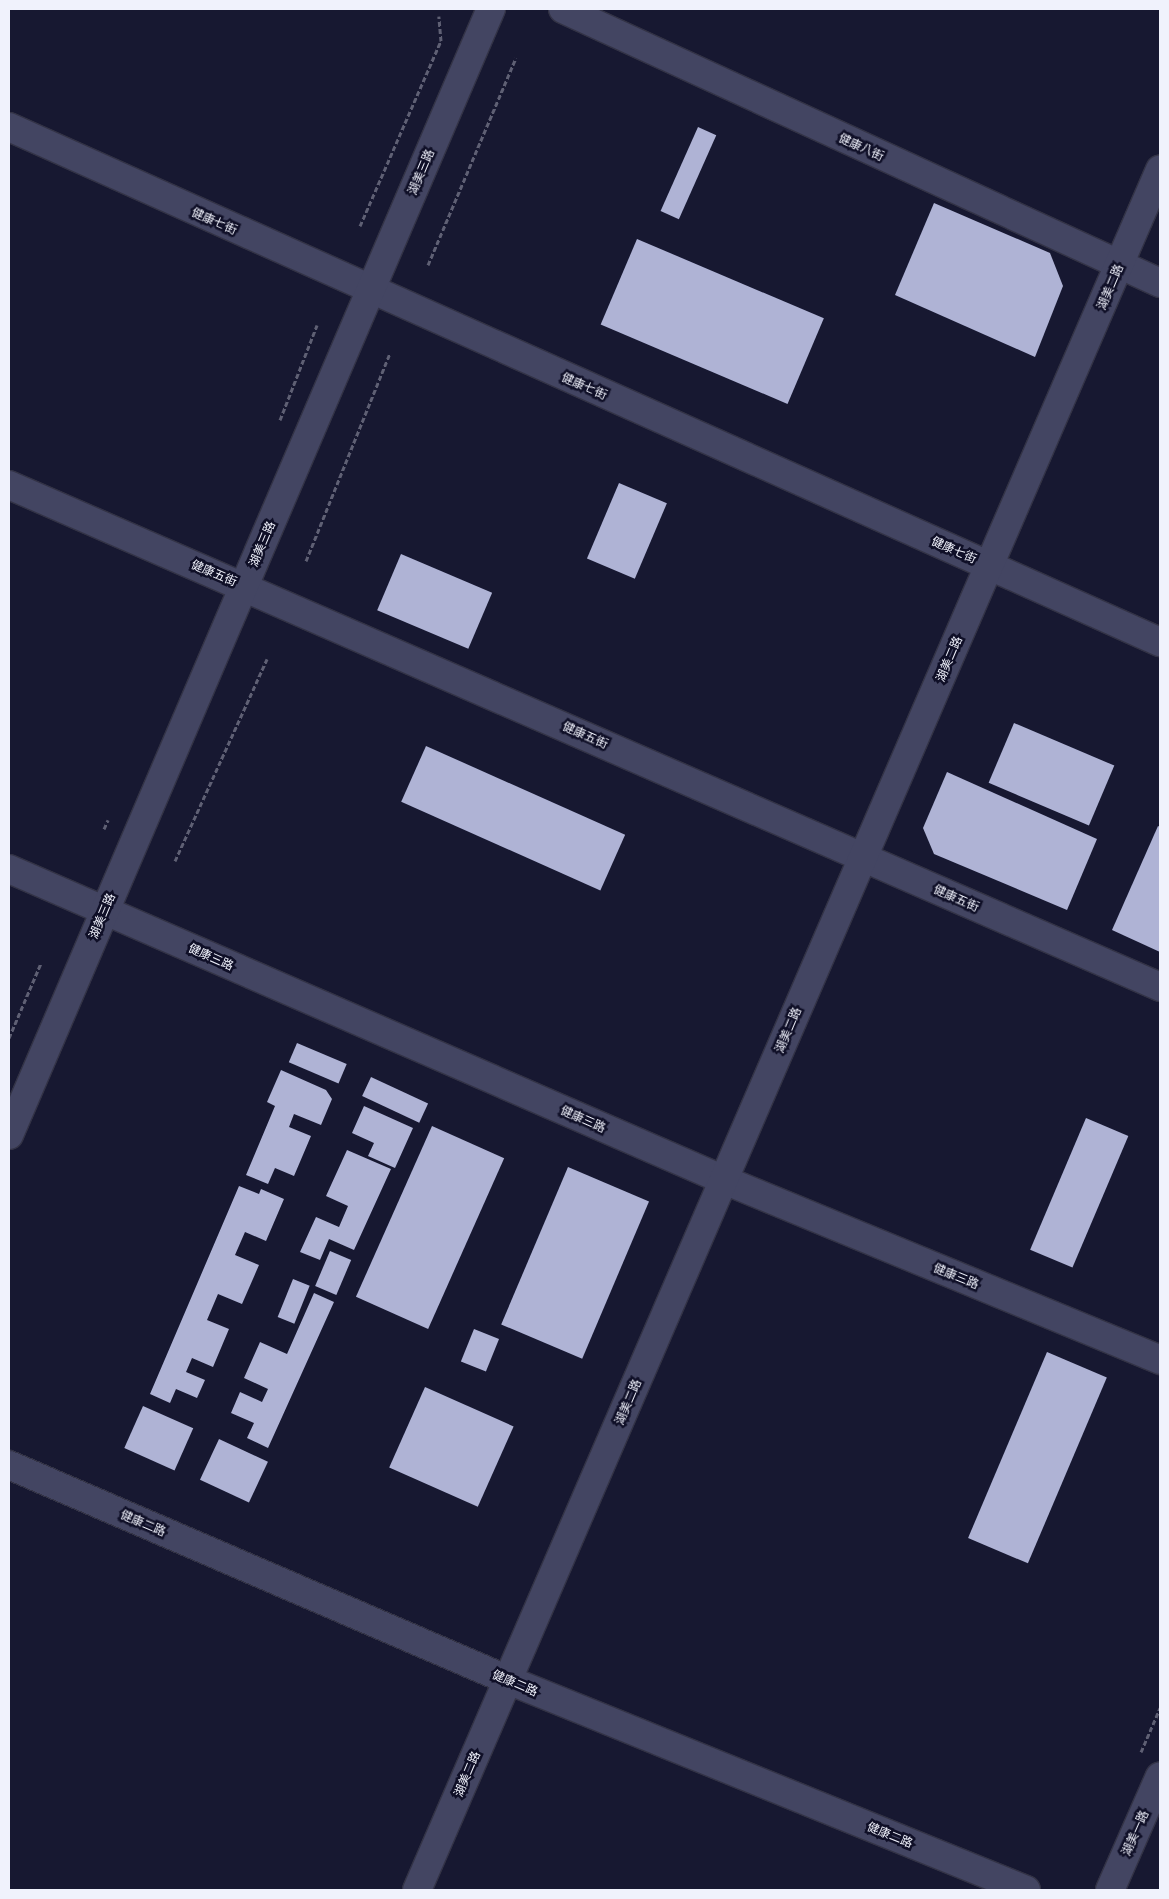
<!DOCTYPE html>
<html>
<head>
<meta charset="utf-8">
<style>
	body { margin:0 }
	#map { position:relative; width:1169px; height:1899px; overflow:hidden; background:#171831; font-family:Ubuntu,"Noto Sans TC",sans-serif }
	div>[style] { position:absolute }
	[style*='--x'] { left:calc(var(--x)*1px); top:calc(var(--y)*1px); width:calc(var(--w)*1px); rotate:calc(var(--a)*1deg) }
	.building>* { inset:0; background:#afb3d5; transform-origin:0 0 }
	.path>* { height:3px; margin-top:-1.5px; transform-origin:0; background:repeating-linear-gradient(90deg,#5f6074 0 5px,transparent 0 7.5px) }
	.roads { filter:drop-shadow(1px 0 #333346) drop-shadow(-1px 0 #333346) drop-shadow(0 1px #333346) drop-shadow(0 -1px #333346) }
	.minor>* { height:28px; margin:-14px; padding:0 14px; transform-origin:14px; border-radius:14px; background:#434562 }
	.tertiary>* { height:28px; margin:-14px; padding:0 14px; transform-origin:14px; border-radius:14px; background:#434562 }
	span { translate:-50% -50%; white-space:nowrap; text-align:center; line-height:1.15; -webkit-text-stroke:5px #0f0f27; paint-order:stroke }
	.street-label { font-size:12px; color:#f0f2fc }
	.frame { position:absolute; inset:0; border:10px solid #f0f2fc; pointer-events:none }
</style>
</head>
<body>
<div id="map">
	<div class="building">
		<i style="left:698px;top:127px;width:20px;height:92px;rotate:24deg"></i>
		<i style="clip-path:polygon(934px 203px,1050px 253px,1063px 286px,1035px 357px,895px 295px)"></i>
		<i style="left:637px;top:239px;width:203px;height:93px;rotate:23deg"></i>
		<i style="left:619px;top:483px;width:52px;height:82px;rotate:23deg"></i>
		<i style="left:401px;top:554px;width:99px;height:61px;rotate:23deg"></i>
		<i style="left:1014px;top:723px;width:109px;height:65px;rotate:23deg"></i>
		<i style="left:426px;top:746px;width:218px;height:61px;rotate:24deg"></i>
		<i style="clip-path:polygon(947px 772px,1097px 839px,1067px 910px,934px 854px,923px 828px)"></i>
		<i style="clip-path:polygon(1158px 826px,1160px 827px,1160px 952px,1112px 930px)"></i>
		<i style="left:297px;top:1043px;width:54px;height:21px;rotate:23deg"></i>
		<i style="clip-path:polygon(281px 1070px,326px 1090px,332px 1099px,321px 1125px,294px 1114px,289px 1127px,311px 1136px,294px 1176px,275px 1168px,268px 1184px,246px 1175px,275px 1106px,267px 1102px)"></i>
		<i style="left:371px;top:1077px;width:63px;height:21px;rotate:25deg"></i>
		<i style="clip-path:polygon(364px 1106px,413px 1128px,395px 1168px,368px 1156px,374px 1143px,352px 1133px)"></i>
		<i style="left:1086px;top:1118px;width:46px;height:143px;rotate:23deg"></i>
		<i style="left:432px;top:1126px;width:79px;height:187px;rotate:24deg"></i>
		<i style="clip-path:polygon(347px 1150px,391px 1169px,354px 1250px,329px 1239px,320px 1260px,300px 1252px,316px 1217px,339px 1227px,348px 1206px,326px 1196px)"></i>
		<i style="left:568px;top:1167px;width:88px;height:171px;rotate:23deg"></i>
		<i style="clip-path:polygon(239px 1186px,259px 1194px,261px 1189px,284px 1199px,266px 1241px,245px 1232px,235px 1255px,259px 1265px,242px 1304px,218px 1294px,207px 1320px,229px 1329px,213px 1367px,192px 1358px,186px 1372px,205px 1380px,197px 1398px,176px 1389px,170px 1403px,150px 1394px)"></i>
		<i style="left:330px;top:1251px;width:23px;height:38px;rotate:23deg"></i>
		<i style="left:293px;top:1279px;width:18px;height:41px;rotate:22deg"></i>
		<i style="clip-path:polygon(314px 1293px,334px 1302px,268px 1448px,247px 1438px,254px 1423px,231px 1413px,240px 1392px,262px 1402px,268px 1389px,244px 1378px,260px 1342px,287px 1354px)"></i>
		<i style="left:474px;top:1329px;width:27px;height:35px;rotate:22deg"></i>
		<i style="left:1047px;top:1352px;width:65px;height:202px;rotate:23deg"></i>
		<i style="left:425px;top:1387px;width:97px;height:88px;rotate:24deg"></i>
		<i style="left:143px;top:1406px;width:55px;height:46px;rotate:24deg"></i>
		<i style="left:219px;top:1439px;width:54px;height:45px;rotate:25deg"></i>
	</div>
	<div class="path">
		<i style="--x:360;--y:226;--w:202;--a:-66.4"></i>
		<i style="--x:441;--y:41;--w:25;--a:-95"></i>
		<i style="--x:428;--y:265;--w:225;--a:-67"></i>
		<i style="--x:280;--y:420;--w:102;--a:-68.7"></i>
		<i style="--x:306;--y:561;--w:224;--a:-68"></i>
		<i style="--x:104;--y:829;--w:10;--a:-66"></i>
		<i style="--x:175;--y:861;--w:222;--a:-65.5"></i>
		<i style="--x:9;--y:1038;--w:82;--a:-66.9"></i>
		<i style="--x:1141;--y:1752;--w:48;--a:-66.6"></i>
	</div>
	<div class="roads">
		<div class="minor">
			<i style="--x:563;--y:9;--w:657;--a:24.65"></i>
			<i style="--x:9;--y:127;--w:1261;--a:24.11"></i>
			<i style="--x:9;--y:485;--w:1256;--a:23.56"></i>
			<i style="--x:9;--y:869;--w:780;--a:23.51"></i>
			<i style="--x:724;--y:1180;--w:472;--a:22.4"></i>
			<i style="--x:9;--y:1135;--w:1225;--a:-66.83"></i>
			<i style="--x:9;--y:1465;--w:543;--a:23.31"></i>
			<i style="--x:508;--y:1680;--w:559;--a:22.07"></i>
			<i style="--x:417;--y:1890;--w:1874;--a:-66.64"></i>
		</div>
		<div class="tertiary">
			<i style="--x:1110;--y:1890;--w:124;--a:-66.3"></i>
		</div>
	</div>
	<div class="street-label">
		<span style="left:861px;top:147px;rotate:25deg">健康八街</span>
		<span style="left:421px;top:172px;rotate:-67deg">湖美三路</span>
		<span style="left:214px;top:221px;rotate:24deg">健康七街</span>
		<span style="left:1110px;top:287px;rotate:-67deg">湖美二路</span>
		<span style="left:584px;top:386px;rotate:24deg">健康七街</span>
		<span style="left:262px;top:544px;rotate:-67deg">湖美三路</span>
		<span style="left:954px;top:550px;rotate:24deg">健康七街</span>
		<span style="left:214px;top:573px;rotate:23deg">健康五街</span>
		<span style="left:949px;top:659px;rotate:-67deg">湖美二路</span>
		<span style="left:585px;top:735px;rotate:24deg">健康五街</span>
		<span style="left:956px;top:898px;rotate:24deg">健康五街</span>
		<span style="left:102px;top:916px;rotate:-67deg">湖美三路</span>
		<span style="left:211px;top:957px;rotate:24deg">健康三路</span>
		<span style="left:788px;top:1030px;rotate:-67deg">湖美二路</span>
		<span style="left:583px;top:1119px;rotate:24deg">健康三路</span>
		<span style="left:956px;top:1276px;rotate:22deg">健康三路</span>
		<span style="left:628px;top:1402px;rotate:-67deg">湖美二路</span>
		<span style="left:143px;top:1523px;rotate:23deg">健康二路</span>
		<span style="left:515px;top:1683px;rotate:23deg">健康二路</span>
		<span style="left:467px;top:1774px;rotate:-67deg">湖美二路</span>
		<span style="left:1135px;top:1833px;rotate:-66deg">湖美一路</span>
		<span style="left:890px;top:1835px;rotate:22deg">健康二路</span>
	</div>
	<div class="frame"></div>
</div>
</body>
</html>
